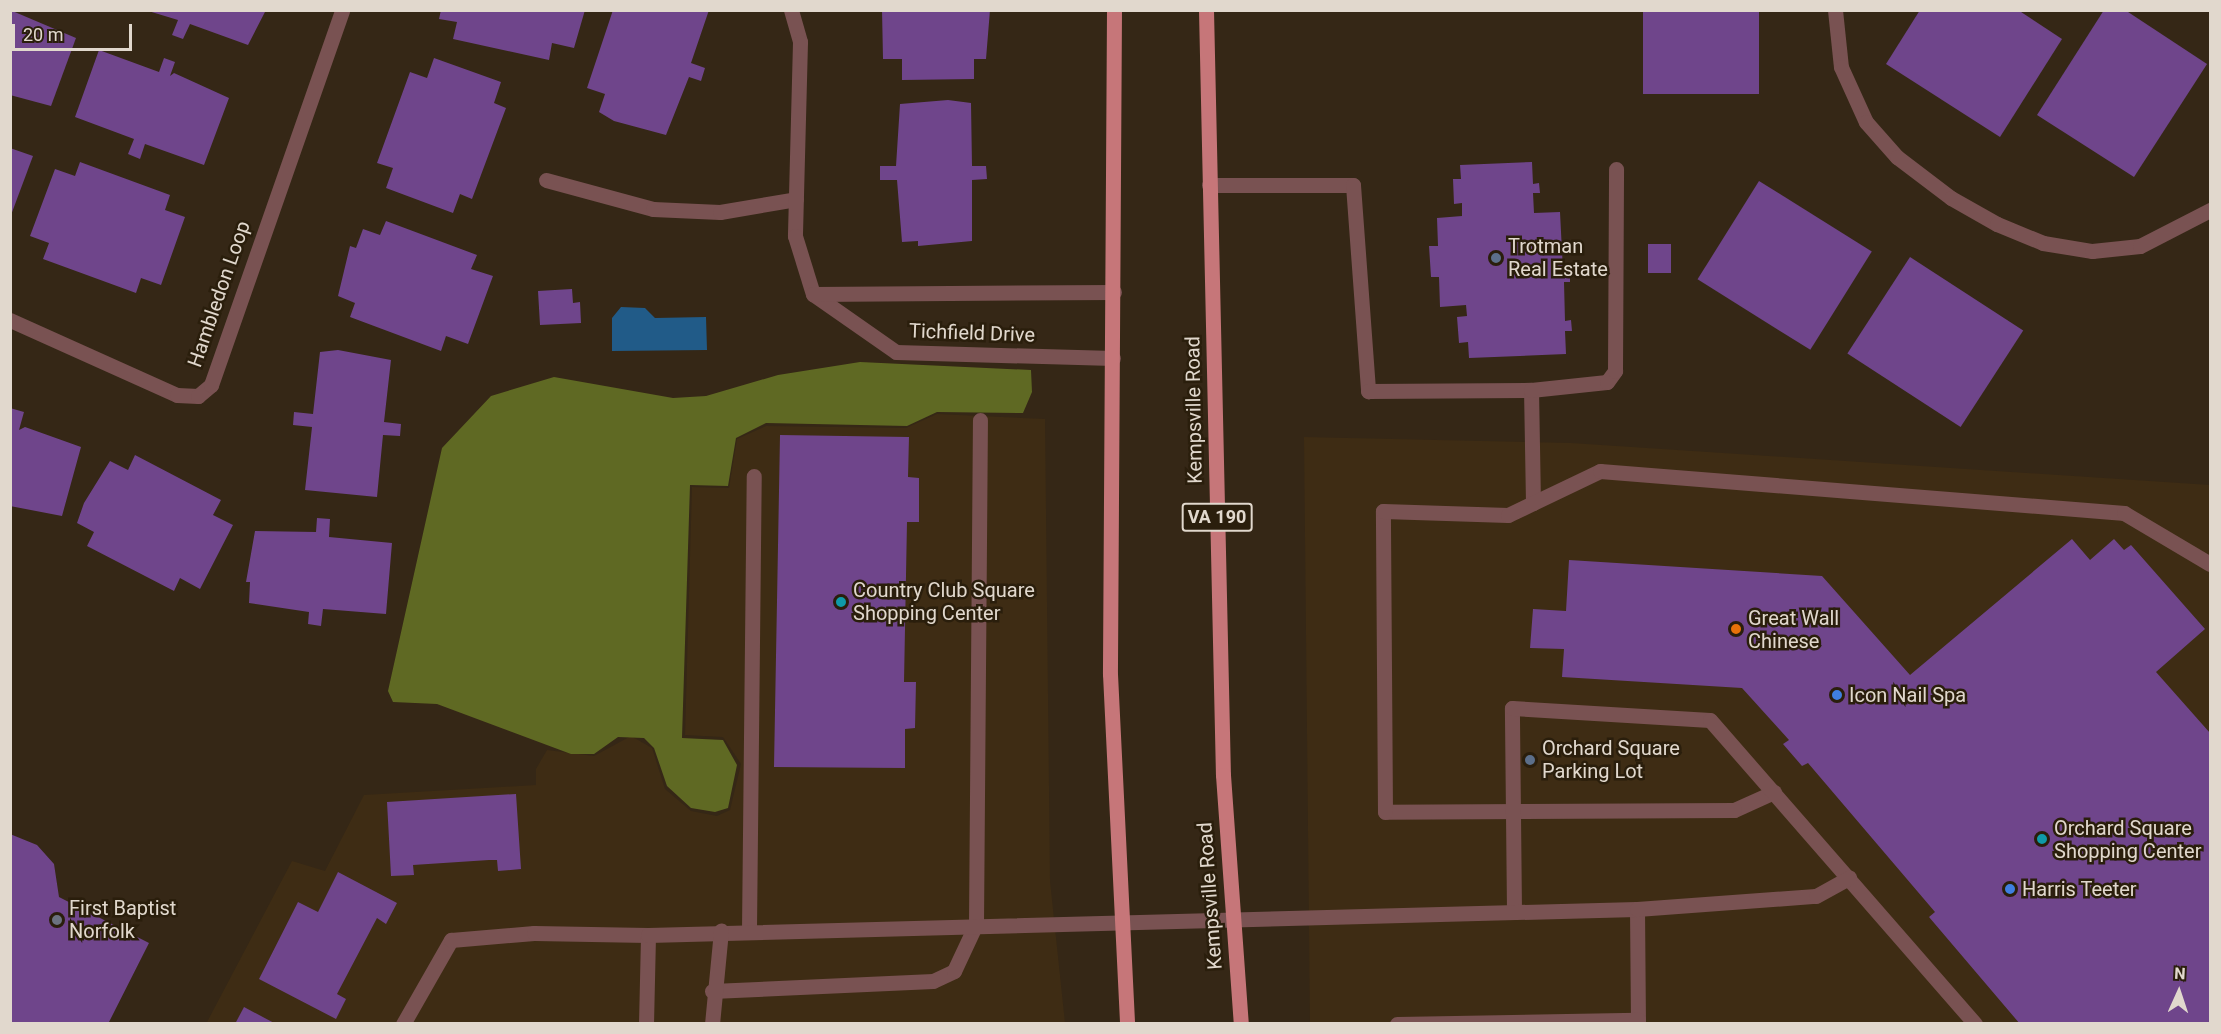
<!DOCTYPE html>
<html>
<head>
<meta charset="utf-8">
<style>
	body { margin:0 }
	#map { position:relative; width:2221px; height:1034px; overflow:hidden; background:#352716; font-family:Roboto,sans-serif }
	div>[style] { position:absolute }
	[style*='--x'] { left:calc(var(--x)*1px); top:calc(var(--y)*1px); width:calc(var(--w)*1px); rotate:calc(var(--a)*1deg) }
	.built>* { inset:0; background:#3e2c14 }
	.forest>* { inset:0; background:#5f6923 }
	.water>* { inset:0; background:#215b88 }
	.building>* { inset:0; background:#6f458b; transform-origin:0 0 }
	.service>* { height:15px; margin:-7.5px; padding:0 7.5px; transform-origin:7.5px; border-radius:7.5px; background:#795252 }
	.minor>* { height:15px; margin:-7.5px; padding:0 7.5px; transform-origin:7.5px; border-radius:7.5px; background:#795252 }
	.primary>* { height:15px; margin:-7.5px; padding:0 7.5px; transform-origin:7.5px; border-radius:7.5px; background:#c67679 }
	.dots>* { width:16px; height:16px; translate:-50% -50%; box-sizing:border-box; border:3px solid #2a1e0c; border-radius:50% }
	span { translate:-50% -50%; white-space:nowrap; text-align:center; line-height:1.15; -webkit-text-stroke:5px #2a1e0c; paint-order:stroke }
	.shield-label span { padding:2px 4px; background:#2a1e0c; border:2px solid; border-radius:4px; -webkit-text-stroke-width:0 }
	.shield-label { font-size:18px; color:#e1d8cd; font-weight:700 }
	.poi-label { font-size:20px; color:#e1d8cd }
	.left { translate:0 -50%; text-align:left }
	.street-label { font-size:20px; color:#e1d8cd }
	.frame { position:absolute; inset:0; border:12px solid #e1d8cd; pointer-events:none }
	.north { position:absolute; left:2149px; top:962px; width:60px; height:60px; -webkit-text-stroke:4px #2a1e0c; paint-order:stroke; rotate:3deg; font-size:16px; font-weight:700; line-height:24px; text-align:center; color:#e1d8cd }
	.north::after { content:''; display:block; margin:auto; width:21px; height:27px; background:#e1d8cd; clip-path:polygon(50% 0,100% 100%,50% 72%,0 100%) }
	.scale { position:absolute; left:12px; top:24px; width:120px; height:27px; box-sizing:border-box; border:3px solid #e1d8cd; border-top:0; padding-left:8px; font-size:18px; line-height:21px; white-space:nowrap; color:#e1d8cd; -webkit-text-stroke:4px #2a1e0c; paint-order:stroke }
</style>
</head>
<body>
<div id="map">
	<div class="built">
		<i style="clip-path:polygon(937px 414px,1045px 419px,1050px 881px,1065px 1023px,206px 1024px,292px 861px,325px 871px,364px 795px,536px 785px,536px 769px,547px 750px,594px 756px,631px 736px,652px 748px,665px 789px,691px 811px,717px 816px,730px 810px,741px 764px,723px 737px,685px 735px,692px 487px,729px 488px,737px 439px,766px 426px,906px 428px)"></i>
		<i style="clip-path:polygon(1304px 437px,1571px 443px,2210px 485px,2210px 1023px,1310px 1023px)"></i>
	</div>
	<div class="forest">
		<i style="clip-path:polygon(860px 362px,1031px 370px,1032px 392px,1023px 413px,937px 412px,907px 426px,766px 423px,736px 438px,728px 486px,690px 485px,682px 738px,723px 740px,737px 765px,728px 808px,715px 812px,691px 808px,667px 786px,654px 748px,644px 738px,618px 737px,594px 754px,571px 754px,437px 704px,393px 702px,388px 691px,442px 448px,491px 396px,554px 377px,673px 398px,706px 396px,778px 375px)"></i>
	</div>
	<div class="water">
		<i style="clip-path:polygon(621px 307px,645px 308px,655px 318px,706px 317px,707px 350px,612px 351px,612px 318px)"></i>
	</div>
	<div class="building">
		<i style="clip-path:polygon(10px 10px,76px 38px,51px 106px,10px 95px)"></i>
		<i style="clip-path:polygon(145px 10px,266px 10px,248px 45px,190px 24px,183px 39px,172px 35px,178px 20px)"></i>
		<i style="clip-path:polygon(441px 10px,585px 10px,574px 48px,552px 43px,549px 60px,453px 39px,457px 22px,439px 19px)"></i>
		<i style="clip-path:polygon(613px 10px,709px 10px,691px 63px,705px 68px,701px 81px,689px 77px,666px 135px,614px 121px,599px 112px,605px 94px,587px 88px)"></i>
		<i style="clip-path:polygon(882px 10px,990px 10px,986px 59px,974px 59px,974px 79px,902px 80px,902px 59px,883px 59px)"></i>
		<i style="left:1643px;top:10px;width:116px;height:84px"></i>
		<i style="clip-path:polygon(1920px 10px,2018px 10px,2062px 39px,2000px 137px,1886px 64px)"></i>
		<i style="clip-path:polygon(2104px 10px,2125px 10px,2207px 64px,2134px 177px,2037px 115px)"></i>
		<i style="clip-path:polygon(99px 50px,159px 72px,164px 58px,175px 62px,170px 76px,174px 73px,229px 98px,204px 165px,145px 144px,140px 159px,128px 154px,134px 139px,75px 117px)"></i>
		<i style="clip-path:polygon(434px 58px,501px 82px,494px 103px,506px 108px,472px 199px,460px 194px,453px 213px,386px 188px,393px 168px,377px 163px,410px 72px,427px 78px)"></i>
		<i style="clip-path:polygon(948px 100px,971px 103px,972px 166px,986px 166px,987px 179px,972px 180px,972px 241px,918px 246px,918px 241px,902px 242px,897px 180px,880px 180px,880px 166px,896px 166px,900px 104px)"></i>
		<i style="clip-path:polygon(10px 148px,33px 156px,11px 215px,10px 215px)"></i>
		<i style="clip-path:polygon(80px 162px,170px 195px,165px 210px,185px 217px,161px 285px,141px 278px,136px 293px,43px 259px,49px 243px,30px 236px,55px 169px,75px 176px)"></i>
		<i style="clip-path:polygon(1532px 162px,1533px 184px,1539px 183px,1540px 193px,1533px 193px,1534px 213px,1560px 212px,1563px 271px,1570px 270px,1570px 282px,1564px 282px,1565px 321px,1571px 320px,1572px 331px,1565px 331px,1566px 354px,1469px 358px,1468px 342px,1459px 343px,1457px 317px,1467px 316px,1466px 305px,1440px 307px,1439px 277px,1431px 277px,1429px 246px,1438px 246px,1437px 218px,1462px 216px,1462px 203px,1454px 204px,1453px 179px,1461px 179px,1460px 165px)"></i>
		<i style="left:1759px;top:181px;width:133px;height:116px;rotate:32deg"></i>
		<i style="clip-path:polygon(386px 221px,477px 255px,471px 269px,493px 276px,468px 344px,446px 336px,441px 351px,350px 317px,355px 303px,338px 296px,350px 246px,356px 248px,363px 229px,380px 235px)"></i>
		<i style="left:1671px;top:244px;width:29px;height:23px;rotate:90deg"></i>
		<i style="left:1910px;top:257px;width:135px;height:115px;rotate:33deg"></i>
		<i style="clip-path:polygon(572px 289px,573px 303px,580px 302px,581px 323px,540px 325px,538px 291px)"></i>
		<i style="clip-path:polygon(338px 350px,391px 360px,384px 422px,401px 424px,400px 436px,383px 435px,377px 497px,305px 490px,312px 427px,293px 425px,294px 412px,313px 414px,320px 352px)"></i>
		<i style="clip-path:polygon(10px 408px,24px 412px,19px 430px,25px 427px,81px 447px,62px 516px,10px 506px)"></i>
		<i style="clip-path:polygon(780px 435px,909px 437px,908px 477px,919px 478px,919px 522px,907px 522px,904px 682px,916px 682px,915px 728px,905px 729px,905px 768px,774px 767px)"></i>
		<i style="clip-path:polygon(135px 455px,221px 500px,213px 515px,233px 525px,200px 589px,180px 578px,174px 591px,87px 546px,94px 532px,77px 523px,84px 503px,110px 461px,128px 470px)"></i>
		<i style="clip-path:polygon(317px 518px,330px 519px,329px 537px,392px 543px,386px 614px,323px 609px,321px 626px,308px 624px,309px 612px,249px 603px,250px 582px,246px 582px,255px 531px,316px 532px)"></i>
		<i style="clip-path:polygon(2072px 539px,2090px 560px,2114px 539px,2124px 550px,2131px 545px,2205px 629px,2156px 672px,2210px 733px,2210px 1024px,2020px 1024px,1929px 917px,1935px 912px,1808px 763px,1802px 766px,1783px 744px,1789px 740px,1742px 688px,1562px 677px,1564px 649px,1530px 648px,1533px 609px,1566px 611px,1569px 560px,1822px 576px,1910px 675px)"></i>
		<i style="clip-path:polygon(516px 794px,521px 869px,498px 871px,497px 860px,489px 860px,413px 865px,414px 875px,391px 876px,387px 802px)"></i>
		<i style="clip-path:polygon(10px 834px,37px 845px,54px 864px,59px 897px,149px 943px,108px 1024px,10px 1024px)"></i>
		<i style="clip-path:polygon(338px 872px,397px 903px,386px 924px,377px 918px,337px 994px,346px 999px,336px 1019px,259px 979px,298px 902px,318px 912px)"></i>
		<i style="clip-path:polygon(244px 1007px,276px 1024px,235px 1024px)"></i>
	</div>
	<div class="service">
		<i style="--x:546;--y:180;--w:111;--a:15.2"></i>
		<i style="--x:653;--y:209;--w:67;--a:2.6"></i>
		<i style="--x:720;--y:212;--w:77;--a:-9.7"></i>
		<i style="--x:1209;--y:185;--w:144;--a:0"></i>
		<i style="--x:1353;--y:185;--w:207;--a:85.8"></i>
		<i style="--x:1368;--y:391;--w:163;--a:-0.4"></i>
		<i style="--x:1533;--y:503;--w:113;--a:-91"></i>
		<i style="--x:1531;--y:390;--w:76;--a:-6"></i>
		<i style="--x:1607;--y:382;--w:14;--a:-54"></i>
		<i style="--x:1615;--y:371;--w:202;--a:-89.7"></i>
		<i style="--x:1774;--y:792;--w:44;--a:155.8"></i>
		<i style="--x:1734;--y:810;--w:349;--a:179.7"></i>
		<i style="--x:1385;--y:812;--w:301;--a:-90.4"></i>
		<i style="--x:1383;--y:511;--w:125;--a:1.8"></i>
		<i style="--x:1508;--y:515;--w:102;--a:-25.6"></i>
		<i style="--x:1600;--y:471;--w:526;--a:4.58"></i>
		<i style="--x:2124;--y:513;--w:100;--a:30.7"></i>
		<i style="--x:1637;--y:909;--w:115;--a:89.5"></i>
		<i style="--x:1514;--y:910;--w:202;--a:-90.6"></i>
		<i style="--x:1512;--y:708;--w:198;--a:3.5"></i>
		<i style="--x:1710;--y:720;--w:403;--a:48.9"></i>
		<i style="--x:749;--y:929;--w:453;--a:-89.4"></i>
		<i style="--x:712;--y:991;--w:221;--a:-2.6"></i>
		<i style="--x:933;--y:981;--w:23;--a:-25"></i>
		<i style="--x:954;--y:971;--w:52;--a:-64.9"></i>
		<i style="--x:976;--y:924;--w:504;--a:-89.55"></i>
		<i style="--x:403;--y:1024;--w:97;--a:-60.3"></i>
		<i style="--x:451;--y:940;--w:83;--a:-4.8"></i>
		<i style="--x:534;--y:933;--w:114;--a:1"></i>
		<i style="--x:646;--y:1024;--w:89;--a:-88.7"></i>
		<i style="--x:648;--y:935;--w:989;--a:-1.51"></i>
		<i style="--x:1637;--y:909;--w:179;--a:-4.2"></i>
		<i style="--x:1816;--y:896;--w:38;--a:-29"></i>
		<i style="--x:712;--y:1024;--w:94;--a:-84.5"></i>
		<i style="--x:1397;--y:1024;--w:241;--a:-1"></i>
	</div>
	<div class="minor">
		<i style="--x:791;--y:10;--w:33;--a:74"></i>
		<i style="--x:800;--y:42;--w:194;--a:91.5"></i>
		<i style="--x:795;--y:236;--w:61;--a:72.8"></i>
		<i style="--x:813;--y:294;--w:101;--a:34.9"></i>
		<i style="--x:896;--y:352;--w:217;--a:1.6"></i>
		<i style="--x:1835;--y:10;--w:57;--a:84"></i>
		<i style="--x:1841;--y:67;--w:60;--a:65.6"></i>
		<i style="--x:1866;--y:122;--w:47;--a:48.5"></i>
		<i style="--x:1897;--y:157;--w:68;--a:37.2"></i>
		<i style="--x:1951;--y:198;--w:53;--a:29.5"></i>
		<i style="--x:1997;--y:224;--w:50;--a:22.4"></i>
		<i style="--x:2043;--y:243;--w:50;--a:9.3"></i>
		<i style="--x:2092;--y:251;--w:48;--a:-5.9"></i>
		<i style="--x:2140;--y:246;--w:79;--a:-27.2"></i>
		<i style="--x:813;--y:294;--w:301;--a:-0.4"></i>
		<i style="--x:10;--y:320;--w:183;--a:24.2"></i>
		<i style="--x:177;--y:395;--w:21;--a:3"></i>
		<i style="--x:198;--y:396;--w:17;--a:-40"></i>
		<i style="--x:211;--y:385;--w:397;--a:-70.7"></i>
	</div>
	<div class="primary">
		<i style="--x:1114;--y:10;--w:664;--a:90.35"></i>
		<i style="--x:1110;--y:674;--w:350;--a:87.2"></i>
		<i style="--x:1206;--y:10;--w:765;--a:88.73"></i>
		<i style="--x:1223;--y:775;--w:250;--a:85.9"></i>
	</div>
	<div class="dots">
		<i style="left:1496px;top:258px;background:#5c6f8a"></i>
		<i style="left:841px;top:602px;background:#0f9aa8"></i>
		<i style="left:1736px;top:629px;background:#e8710a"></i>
		<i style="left:1837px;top:695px;background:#3f7fe0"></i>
		<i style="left:1530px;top:760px;background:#5c6f8a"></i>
		<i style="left:2042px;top:839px;background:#0f9aa8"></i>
		<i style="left:2010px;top:889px;background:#3f7fe0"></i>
		<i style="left:57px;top:920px;background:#6b7280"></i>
	</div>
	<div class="shield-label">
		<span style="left:1217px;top:517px">VA 190</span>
	</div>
	<div class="poi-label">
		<span class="left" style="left:1508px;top:258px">Trotman<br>Real Estate</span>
		<span class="left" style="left:853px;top:602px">Country Club Square<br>Shopping Center</span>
		<span class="left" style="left:1748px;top:630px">Great Wall<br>Chinese</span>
		<span class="left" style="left:1849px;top:695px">Icon Nail Spa</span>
		<span class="left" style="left:1542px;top:760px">Orchard Square<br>Parking Lot</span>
		<span class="left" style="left:2054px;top:840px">Orchard Square<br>Shopping Center</span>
		<span class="left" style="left:2022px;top:889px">Harris Teeter</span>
		<span class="left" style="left:69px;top:920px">First Baptist<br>Norfolk</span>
	</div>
	<div class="street-label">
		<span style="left:219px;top:294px;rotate:-71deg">Hambledon Loop</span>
		<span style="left:972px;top:333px;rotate:2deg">Tichfield Drive</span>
		<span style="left:1194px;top:410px;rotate:-91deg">Kempsville Road</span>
		<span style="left:1210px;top:896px;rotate:-94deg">Kempsville Road</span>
	</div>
	<div class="frame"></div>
	<div class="north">N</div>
	<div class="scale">20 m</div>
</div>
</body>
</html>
